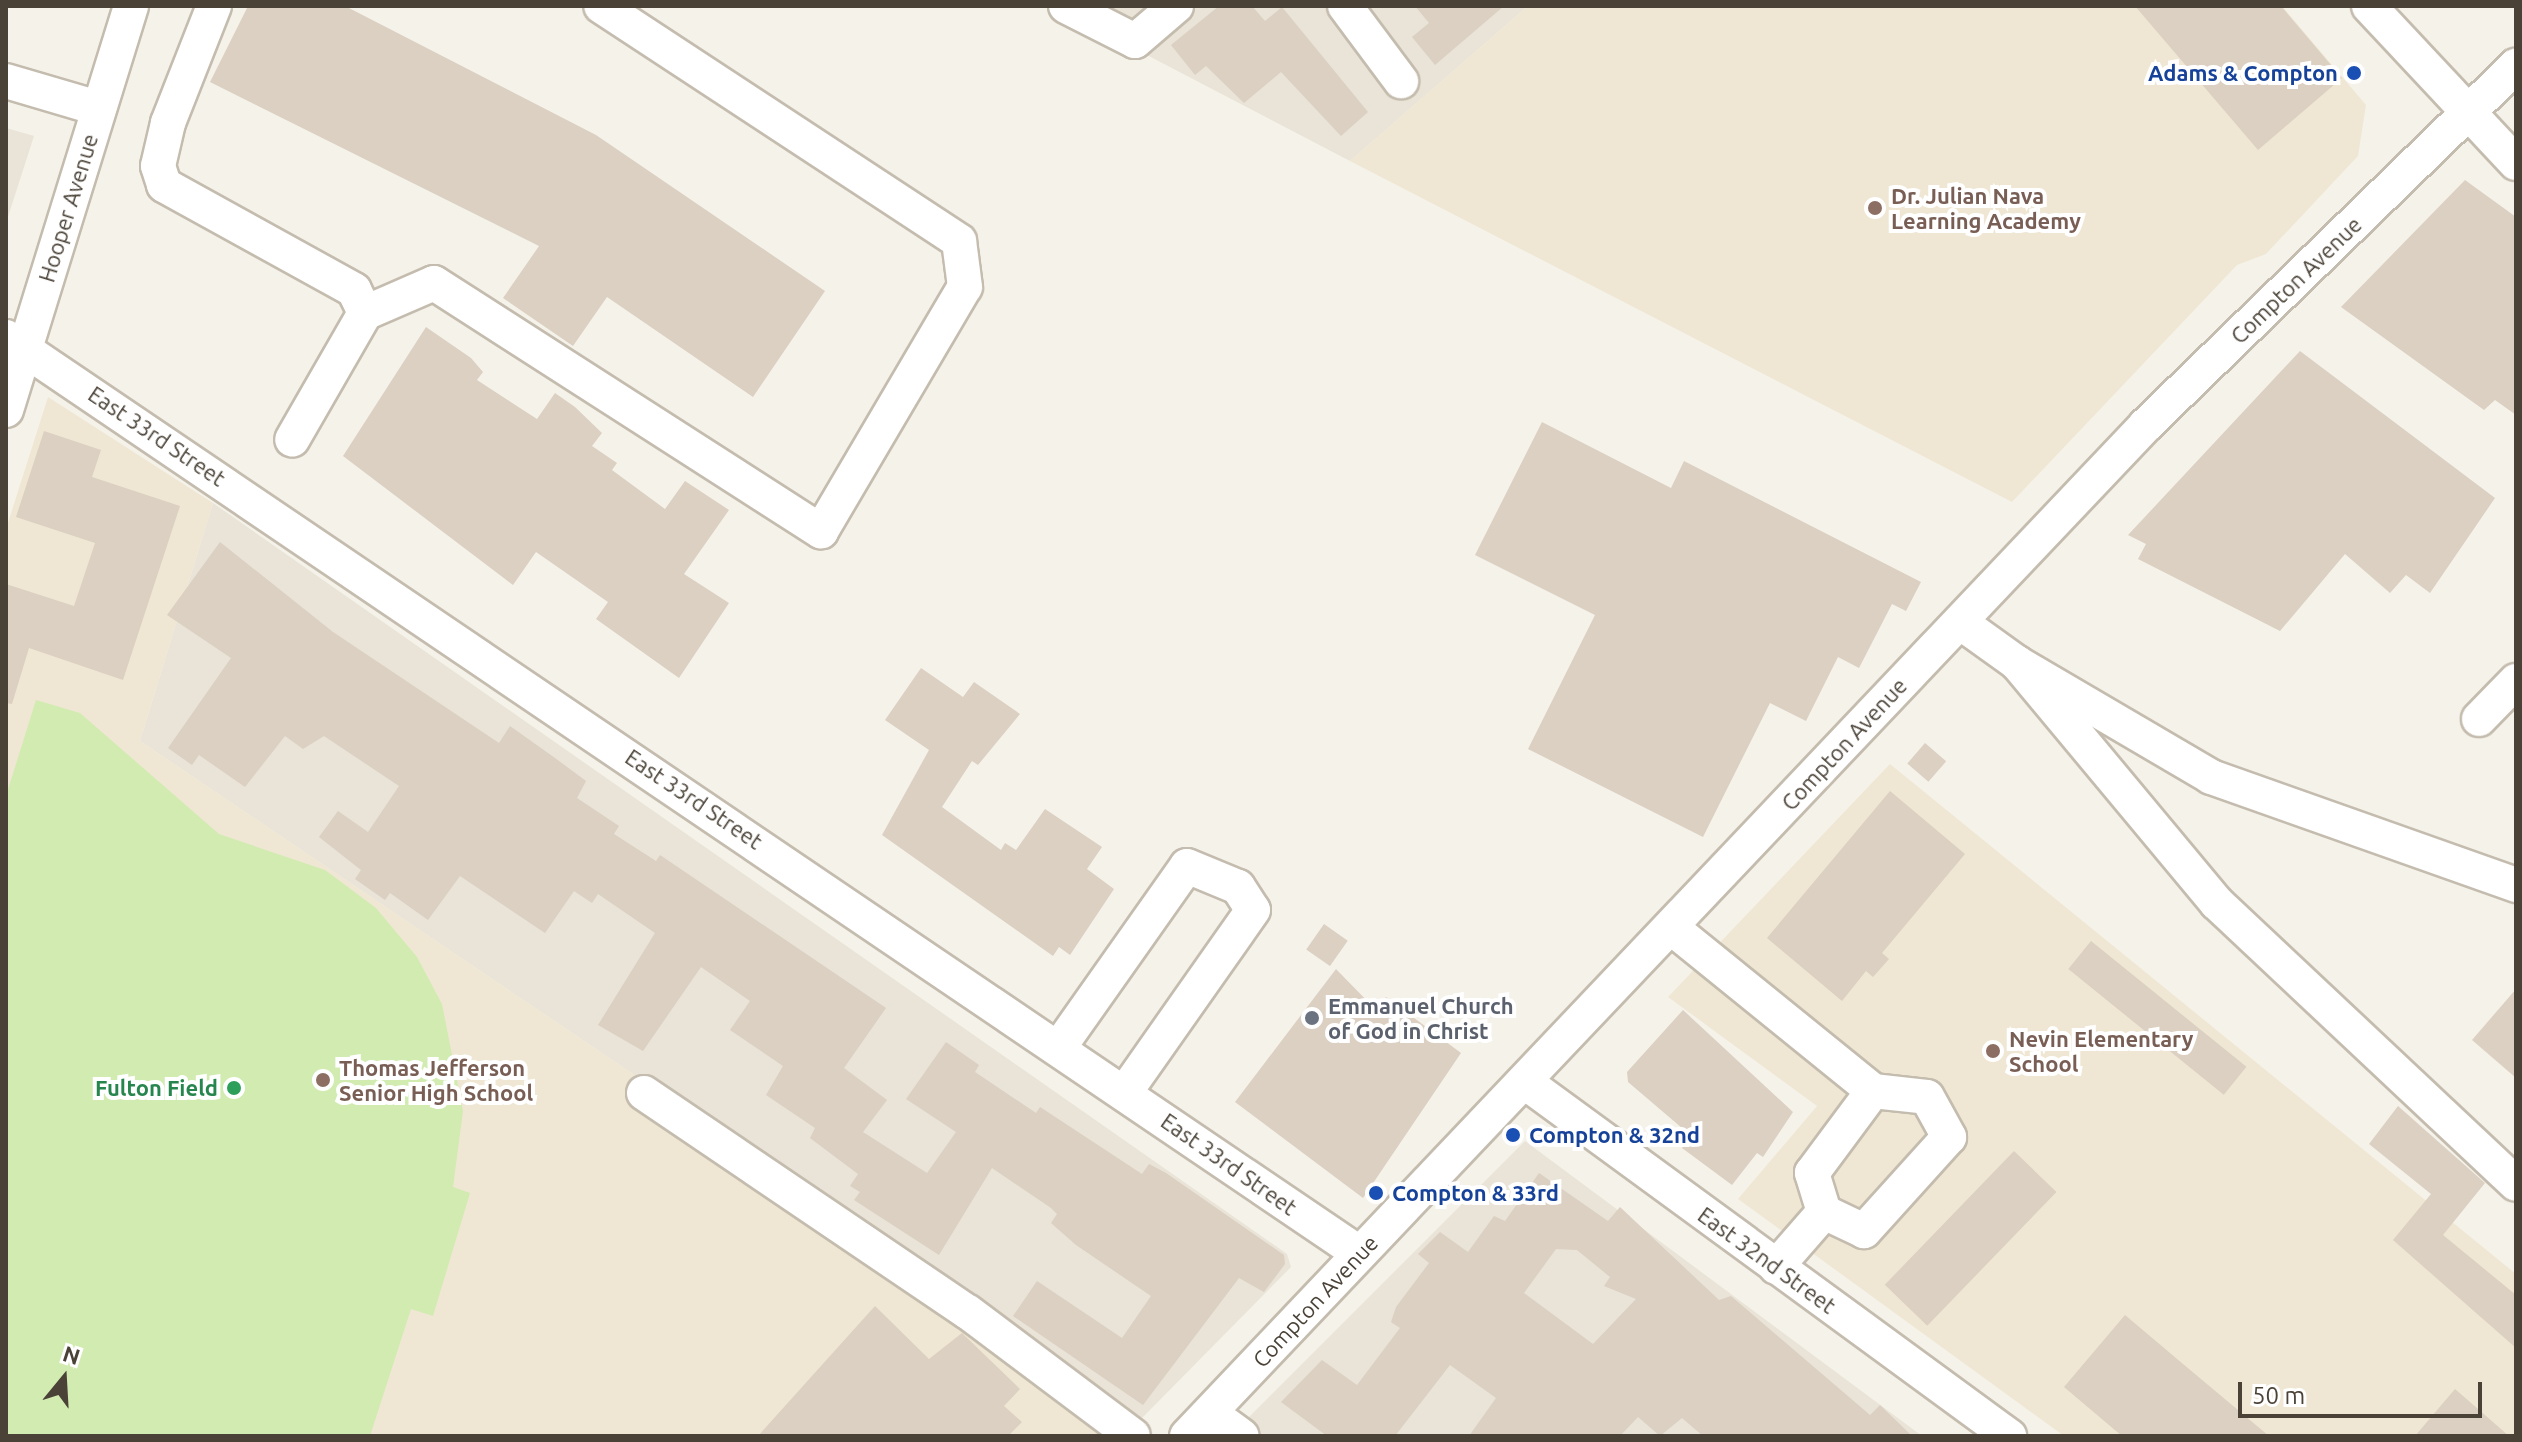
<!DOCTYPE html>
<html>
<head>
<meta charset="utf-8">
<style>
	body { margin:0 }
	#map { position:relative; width:2522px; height:1442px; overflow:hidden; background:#f5f2ea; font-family:Ubuntu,sans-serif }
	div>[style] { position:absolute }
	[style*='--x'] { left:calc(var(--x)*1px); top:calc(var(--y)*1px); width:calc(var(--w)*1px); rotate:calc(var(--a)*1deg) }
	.residential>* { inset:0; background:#e9e4d7 }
	.education>* { inset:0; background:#efe7d3 }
	.green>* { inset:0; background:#d1ebb1 }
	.building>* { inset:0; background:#dbd0c1; transform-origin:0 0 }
	.roads { filter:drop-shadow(2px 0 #c4bcae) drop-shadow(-2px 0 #c4bcae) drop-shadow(0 2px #c4bcae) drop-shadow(0 -2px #c4bcae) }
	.minor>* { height:34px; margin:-17px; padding:0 17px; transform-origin:17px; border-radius:17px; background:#fff }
	.dots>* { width:22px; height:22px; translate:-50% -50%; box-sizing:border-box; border:4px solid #fff; border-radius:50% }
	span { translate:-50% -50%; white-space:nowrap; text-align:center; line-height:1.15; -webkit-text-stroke:8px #fff; paint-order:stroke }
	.transit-label { font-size:22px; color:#164399; font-weight:700 }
	.right { translate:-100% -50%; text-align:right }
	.left { translate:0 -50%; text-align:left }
	.education-label { font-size:22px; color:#785e54; font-weight:700 }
	.street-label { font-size:22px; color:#4a4237 }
	.worship-label { font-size:22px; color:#5b616d; font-weight:700 }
	.leisure-label { font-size:22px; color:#27864d; font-weight:700 }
	.frame { position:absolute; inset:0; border:8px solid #4a4237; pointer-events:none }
	.north { position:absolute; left:24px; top:1338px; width:80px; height:80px; -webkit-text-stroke:6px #fff; paint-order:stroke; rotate:18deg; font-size:22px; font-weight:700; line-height:32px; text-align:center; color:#4a4237 }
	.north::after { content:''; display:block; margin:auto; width:28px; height:36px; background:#4a4237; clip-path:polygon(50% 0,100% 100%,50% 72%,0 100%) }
	.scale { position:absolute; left:2238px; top:1382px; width:244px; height:36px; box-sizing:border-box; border:4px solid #4a4237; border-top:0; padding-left:10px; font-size:24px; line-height:28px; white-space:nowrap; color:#4a4237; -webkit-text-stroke:6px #fff; paint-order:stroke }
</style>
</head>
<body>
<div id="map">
	<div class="residential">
		<i style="clip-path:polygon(1053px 6px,1528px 6px,1350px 161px)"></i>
		<i style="clip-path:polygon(6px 128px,34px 136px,6px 223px)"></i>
		<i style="clip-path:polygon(213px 503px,1287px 1254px,1291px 1267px,1142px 1418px,140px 741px)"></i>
		<i style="clip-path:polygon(1525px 1141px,1922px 1436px,1230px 1436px)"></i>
	</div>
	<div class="education">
		<i style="clip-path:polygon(1528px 6px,2282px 6px,2366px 105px,2358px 156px,2266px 254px,2237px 265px,2012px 502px,1350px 161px)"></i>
		<i style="clip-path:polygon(48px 397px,213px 503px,140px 741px,1142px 1418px,1124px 1436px,6px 1436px,6px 529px)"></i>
		<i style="clip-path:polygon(1890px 764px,2516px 1274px,2516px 1436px,2064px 1436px,1738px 1199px,1817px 1106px,1668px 997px)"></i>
	</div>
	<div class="green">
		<i style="clip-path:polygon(36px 700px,80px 713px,219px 834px,325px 870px,376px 908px,417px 957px,442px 1004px,463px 1111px,453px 1187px,470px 1193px,433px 1316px,411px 1309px,370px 1436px,6px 1436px,6px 796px)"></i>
	</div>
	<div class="building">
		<i style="clip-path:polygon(248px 6px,345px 6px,596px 135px,825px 291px,753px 397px,607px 297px,573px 346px,503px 298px,539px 246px,210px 82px)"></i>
		<i style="clip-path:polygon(1219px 6px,1252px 6px,1265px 21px,1282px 7px,1368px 112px,1341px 136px,1281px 72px,1244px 103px,1206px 66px,1195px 75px,1171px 45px)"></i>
		<i style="clip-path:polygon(1415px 6px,1504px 6px,1435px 65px,1412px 37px,1429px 23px)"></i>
		<i style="clip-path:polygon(2135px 6px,2281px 6px,2342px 78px,2258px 150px)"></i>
		<i style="clip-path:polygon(2465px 180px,2516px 217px,2516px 415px,2495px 400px,2484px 410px,2341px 307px)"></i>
		<i style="clip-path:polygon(426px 327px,471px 358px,483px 372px,477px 380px,537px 419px,555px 393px,575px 407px,602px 433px,592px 446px,617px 463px,612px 470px,665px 509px,685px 481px,729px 510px,684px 574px,729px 603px,679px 678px,596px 619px,608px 602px,536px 552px,513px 585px,343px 456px)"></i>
		<i style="clip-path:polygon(2300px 351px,2495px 498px,2430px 593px,2406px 575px,2390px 593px,2345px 554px,2280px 631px,2138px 559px,2146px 544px,2128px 535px)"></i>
		<i style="clip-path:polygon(1542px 422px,1671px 488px,1684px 461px,1921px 582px,1906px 611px,1892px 604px,1859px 668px,1838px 657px,1806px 721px,1770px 703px,1703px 837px,1528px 749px,1595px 615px,1475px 555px)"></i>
		<i style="clip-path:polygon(44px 431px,101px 450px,92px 477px,180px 506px,123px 680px,29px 648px,12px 704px,6px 703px,6px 584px,74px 606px,95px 543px,16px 517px)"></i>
		<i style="clip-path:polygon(220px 542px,333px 632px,499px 743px,510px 726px,555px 758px,586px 781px,577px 798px,619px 826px,614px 834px,656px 861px,660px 855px,886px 1008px,844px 1068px,887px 1100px,863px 1132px,927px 1173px,956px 1132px,906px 1099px,946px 1042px,979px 1065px,975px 1072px,1036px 1113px,1040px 1107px,1142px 1174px,1149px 1164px,1166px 1173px,1284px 1255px,1285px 1264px,1264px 1292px,1239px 1278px,1143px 1405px,1013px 1316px,1037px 1281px,1122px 1338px,1151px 1296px,1076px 1245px,1051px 1223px,1057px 1214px,1051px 1208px,992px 1168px,939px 1255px,854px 1200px,860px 1192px,850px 1186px,858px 1174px,810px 1138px,815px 1128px,766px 1095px,783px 1066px,730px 1030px,750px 1001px,701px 967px,643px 1051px,598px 1025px,655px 933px,598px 894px,592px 903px,574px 891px,545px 933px,460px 876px,428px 920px,390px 893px,385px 900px,355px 879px,361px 870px,319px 837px,338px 811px,368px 832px,399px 786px,324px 736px,303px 749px,285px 736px,245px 787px,199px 755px,192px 765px,168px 748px,231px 658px,167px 615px)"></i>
		<i style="clip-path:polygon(921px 668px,963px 697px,974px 682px,1020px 714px,978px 765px,972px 761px,942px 807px,1001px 850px,1005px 843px,1016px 850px,1045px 809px,1102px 847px,1087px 869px,1114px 889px,1070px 955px,1059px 947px,1053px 956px,882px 835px,929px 750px,885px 720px)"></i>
		<i style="left:1925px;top:743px;width:28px;height:27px;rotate:41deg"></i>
		<i style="clip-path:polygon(1890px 791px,1965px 854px,1882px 953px,1889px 959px,1873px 977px,1866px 971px,1842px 1001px,1767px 938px)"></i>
		<i style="left:1324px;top:924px;width:29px;height:31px;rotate:35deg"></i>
		<i style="left:2091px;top:941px;width:200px;height:36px;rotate:39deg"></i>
		<i style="clip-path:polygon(1336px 969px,1376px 1010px,1386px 997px,1461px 1053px,1363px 1198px,1235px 1102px)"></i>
		<i style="clip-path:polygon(2516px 989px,2516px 1078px,2472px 1040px)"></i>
		<i style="clip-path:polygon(1683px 1010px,1793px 1112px,1763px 1157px,1757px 1153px,1732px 1185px,1682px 1148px,1689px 1134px,1628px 1082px,1627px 1072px)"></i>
		<i style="clip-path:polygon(2398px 1106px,2485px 1183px,2443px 1235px,2516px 1295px,2516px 1348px,2393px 1240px,2431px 1194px,2369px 1144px)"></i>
		<i style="left:2014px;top:1151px;width:59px;height:186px;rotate:44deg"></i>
		<i style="clip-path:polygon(evenodd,1539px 1173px,1608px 1221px,1620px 1207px,1719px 1300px,1731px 1296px,1870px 1415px,1880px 1405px,1912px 1436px,1703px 1436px,1682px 1418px,1660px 1436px,1638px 1417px,1620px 1436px,1469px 1436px,1496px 1398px,1450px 1365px,1395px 1436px,1327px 1436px,1281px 1402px,1322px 1360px,1357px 1385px,1400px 1328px,1391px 1322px,1396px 1307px,1429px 1263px,1418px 1254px,1440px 1232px,1468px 1252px,1494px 1216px,1505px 1221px,1539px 1173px,1556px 1249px,1577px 1250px,1610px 1277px,1604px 1286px,1636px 1299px,1593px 1344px,1524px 1293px,1556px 1249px)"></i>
		<i style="clip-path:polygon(875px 1306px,929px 1359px,962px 1333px,1020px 1389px,1004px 1406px,1022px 1422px,1008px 1436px,758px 1436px)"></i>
		<i style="clip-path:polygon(2125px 1315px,2183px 1364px,2269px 1436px,2122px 1436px,2064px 1387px)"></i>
		<i style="clip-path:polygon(2455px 1389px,2509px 1436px,2415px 1436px)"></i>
	</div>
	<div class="roads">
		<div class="minor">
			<i style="--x:214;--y:6;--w:126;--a:111.5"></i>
			<i style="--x:168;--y:123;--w:44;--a:103.1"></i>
			<i style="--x:158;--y:166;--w:20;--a:72"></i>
			<i style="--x:164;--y:185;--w:217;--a:28.9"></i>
			<i style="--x:354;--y:290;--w:25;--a:64"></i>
			<i style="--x:365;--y:313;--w:146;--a:119.9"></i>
			<i style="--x:1066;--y:6;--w:77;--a:26.9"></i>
			<i style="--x:1135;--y:41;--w:54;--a:-40.5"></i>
			<i style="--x:1345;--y:6;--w:94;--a:53.3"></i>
			<i style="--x:2369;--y:6;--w:215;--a:46.9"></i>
			<i style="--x:6;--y:81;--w:96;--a:16.4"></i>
			<i style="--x:365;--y:313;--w:75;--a:-23.5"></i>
			<i style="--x:434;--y:283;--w:460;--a:32.7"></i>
			<i style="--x:821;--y:531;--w:283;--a:-59.5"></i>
			<i style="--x:965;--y:287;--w:46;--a:-97.4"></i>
			<i style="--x:959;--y:241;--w:428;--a:-146.7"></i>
			<i style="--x:6;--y:337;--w:1634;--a:34.1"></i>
			<i style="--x:6;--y:410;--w:423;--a:-72.8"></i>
			<i style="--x:1960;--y:622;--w:70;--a:35.7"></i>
			<i style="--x:2017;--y:663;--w:225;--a:30.4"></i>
			<i style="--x:2211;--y:777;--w:324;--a:19.5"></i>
			<i style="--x:2017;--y:663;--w:312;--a:50.2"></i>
			<i style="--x:2217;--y:903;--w:410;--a:43.2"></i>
			<i style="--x:2479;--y:719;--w:53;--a:-45.8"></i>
			<i style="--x:1672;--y:928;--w:259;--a:39"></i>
			<i style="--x:1873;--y:1091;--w:54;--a:6.3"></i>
			<i style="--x:1927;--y:1097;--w:46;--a:61.2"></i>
			<i style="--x:1949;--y:1137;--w:127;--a:132.1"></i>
			<i style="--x:1864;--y:1231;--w:44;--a:-154.6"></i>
			<i style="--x:1824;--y:1212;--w:41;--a:-107.1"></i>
			<i style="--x:1812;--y:1173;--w:102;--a:-53.4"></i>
			<i style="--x:1060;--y:1046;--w:220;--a:-54.8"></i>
			<i style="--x:1187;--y:866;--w:55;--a:22.4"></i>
			<i style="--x:1238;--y:887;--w:27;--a:57"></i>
			<i style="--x:1253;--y:910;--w:223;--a:125.1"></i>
			<i style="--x:1525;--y:1082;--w:600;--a:36.18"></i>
			<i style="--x:644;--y:1093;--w:391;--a:34.1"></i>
			<i style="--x:968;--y:1312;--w:206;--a:36.9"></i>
			<i style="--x:1776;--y:1267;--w:73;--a:-48.9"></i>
			<i style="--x:1210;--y:1413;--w:39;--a:36"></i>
			<i style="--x:1187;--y:1436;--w:1393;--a:-46.51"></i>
			<i style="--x:2146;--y:425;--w:516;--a:-44.14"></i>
		</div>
	</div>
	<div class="dots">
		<i style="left:2354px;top:73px;background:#1a4fb4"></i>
		<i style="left:1875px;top:208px;background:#8d6e63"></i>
		<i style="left:1312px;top:1018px;background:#6b7280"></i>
		<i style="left:1993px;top:1051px;background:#8d6e63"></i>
		<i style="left:323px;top:1080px;background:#8d6e63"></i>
		<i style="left:234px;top:1088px;background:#2e9e5b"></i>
		<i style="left:1513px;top:1135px;background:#1a4fb4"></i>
		<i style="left:1376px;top:1193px;background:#1a4fb4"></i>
	</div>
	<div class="transit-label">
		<span class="right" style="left:2338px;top:73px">Adams &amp; Compton</span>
		<span class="left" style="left:1529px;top:1135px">Compton &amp; 32nd</span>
		<span class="left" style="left:1392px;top:1193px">Compton &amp; 33rd</span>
	</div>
	<div class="education-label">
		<span class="left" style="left:1891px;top:208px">Dr. Julian Nava<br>Learning Academy</span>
		<span class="left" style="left:2009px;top:1051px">Nevin Elementary<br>School</span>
		<span class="left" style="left:339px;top:1080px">Thomas Jefferson<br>Senior High School</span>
	</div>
	<div class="street-label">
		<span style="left:68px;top:208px;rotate:-73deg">Hooper Avenue</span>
		<span style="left:2296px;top:280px;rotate:-44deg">Compton Avenue</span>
		<span style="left:157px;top:436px;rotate:34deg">East 33rd Street</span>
		<span style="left:1844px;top:744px;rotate:-47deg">Compton Avenue</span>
		<span style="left:694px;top:799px;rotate:34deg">East 33rd Street</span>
		<span style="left:1229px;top:1164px;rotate:35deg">East 33rd Street</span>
		<span style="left:1767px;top:1260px;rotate:36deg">East 32nd Street</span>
		<span style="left:1315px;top:1301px;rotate:-47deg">Compton Avenue</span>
	</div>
	<div class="worship-label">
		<span class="left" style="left:1328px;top:1018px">Emmanuel Church<br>of God in Christ</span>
	</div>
	<div class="leisure-label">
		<span class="right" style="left:218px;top:1088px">Fulton Field</span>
	</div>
	<div class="frame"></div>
	<div class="north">N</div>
	<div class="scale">50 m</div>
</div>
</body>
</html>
